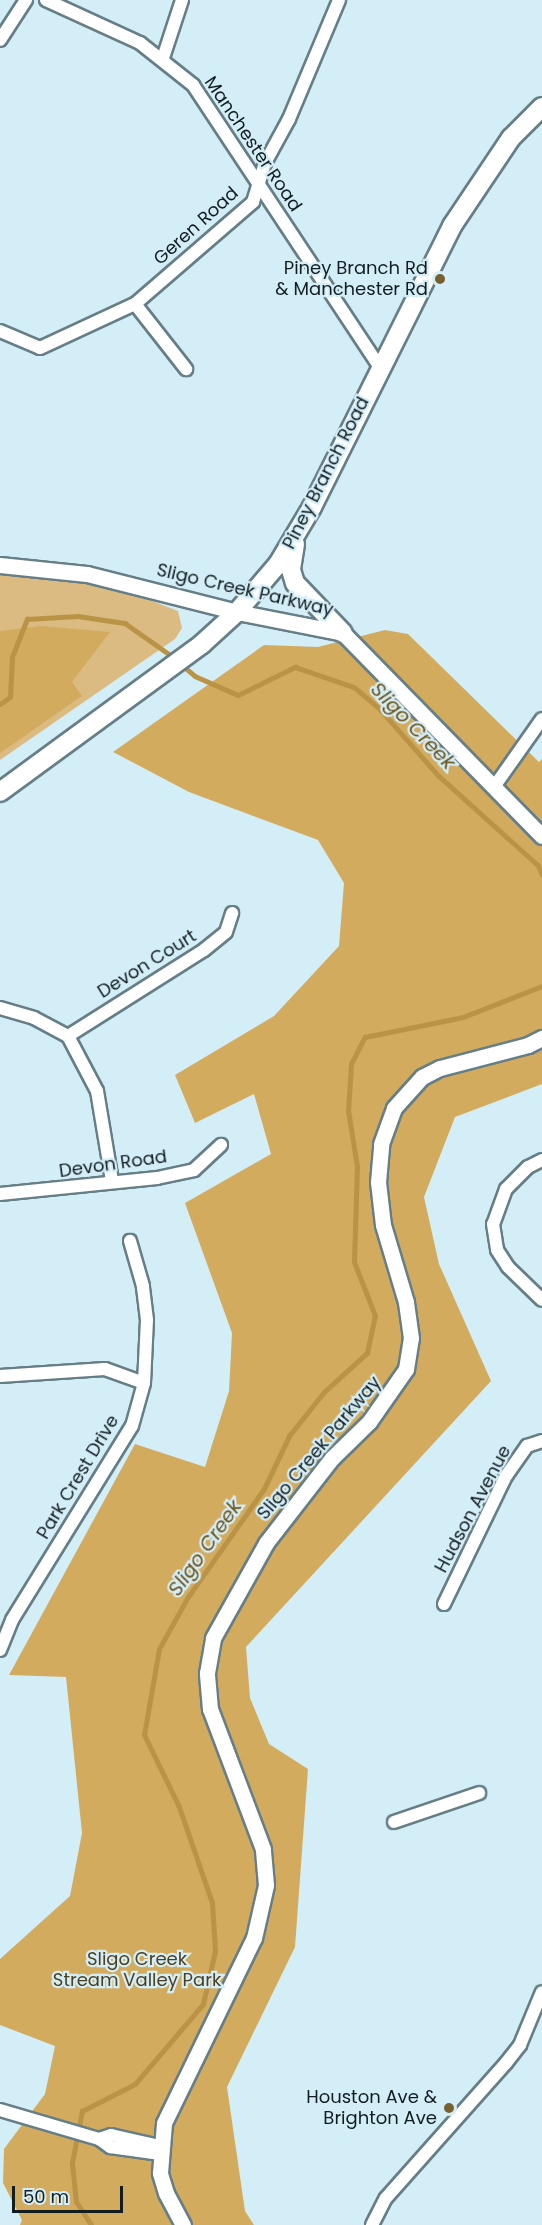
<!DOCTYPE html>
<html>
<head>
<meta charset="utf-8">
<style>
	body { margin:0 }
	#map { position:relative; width:542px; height:2225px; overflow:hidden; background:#d4eef8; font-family:Poppins,sans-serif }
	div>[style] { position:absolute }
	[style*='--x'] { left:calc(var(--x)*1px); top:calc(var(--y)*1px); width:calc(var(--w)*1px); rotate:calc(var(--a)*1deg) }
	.green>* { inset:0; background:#dbbb81 }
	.forest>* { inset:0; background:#d3ab5f }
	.stream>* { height:4.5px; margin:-2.25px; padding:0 2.25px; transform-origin:2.25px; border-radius:2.25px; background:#ba9346 }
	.roads { filter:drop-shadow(2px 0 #667e86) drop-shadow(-2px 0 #667e86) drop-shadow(0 2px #667e86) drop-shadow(0 -2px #667e86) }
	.minor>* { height:12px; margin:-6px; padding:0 6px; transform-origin:6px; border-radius:6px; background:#fff }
	.tertiary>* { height:15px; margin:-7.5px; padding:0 7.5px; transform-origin:7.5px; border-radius:7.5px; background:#fff }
	.secondary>* { height:18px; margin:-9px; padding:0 9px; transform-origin:9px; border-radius:9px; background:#fff }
	.dots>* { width:16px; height:16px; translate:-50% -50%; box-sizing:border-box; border:3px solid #d4eef8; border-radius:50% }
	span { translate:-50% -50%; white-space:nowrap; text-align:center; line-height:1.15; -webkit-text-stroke:4.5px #d4eef8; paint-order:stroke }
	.street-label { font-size:18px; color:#131d20 }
	.poi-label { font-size:18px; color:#131d20 }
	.right { translate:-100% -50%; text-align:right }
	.park-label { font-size:18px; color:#4f3e1d }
	.water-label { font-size:20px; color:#6e531a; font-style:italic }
	.scale { position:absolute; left:12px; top:2186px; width:111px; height:27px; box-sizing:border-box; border:3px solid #131d20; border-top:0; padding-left:8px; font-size:18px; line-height:21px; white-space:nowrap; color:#131d20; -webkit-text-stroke:4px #d4eef8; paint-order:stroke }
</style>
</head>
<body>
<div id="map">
	<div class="green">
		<i style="clip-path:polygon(0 569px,111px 585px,178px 611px,182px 628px,175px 639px,0 760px)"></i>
	</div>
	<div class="forest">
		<i style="clip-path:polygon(42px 626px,110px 632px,72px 682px,82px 696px,0 753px,0 631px)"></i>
		<i style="clip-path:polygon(385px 630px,408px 634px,539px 762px,542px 759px,542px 1084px,455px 1117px,424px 1197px,439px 1264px,491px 1381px,246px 1647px,250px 1698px,269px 1744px,308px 1769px,295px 1947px,227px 2087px,245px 2211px,254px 2225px,20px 2225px,22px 2220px,3px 2183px,4px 2149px,45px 2094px,55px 2046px,0 2025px,0 1959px,70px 1896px,82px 1833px,66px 1677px,9px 1675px,135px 1444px,205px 1467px,229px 1391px,232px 1333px,185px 1203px,271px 1154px,254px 1094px,195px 1123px,175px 1075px,274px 1016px,339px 946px,344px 883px,318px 840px,189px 792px,113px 752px,264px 645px,318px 647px)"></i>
	</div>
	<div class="stream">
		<i style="--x:182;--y:665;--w:17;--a:40"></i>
		<i style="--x:195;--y:676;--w:47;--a:23.8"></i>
		<i style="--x:238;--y:695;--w:64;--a:-26.2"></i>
		<i style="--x:295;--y:667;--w:62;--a:18.7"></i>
		<i style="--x:354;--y:687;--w:33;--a:40"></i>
		<i style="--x:379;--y:708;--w:91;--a:48.6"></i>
		<i style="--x:439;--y:776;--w:133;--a:42"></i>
		<i style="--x:538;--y:865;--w:10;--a:66"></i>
		<i style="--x:0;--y:704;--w:12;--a:-35"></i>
		<i style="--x:10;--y:697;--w:40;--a:-87.1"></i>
		<i style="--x:12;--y:657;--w:41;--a:-68.5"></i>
		<i style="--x:27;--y:619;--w:51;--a:-3.4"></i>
		<i style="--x:78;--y:616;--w:48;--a:8.5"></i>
		<i style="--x:125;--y:623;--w:62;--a:35.2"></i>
		<i style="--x:91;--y:2225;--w:27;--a:-123"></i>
		<i style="--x:76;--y:2202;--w:39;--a:-96"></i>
		<i style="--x:72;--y:2163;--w:53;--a:-79.1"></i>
		<i style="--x:82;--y:2111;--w:59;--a:-27"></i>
		<i style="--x:135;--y:2084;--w:105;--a:-49.6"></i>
		<i style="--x:203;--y:2004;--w:54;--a:-77.2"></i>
		<i style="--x:215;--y:1951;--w:48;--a:-93.6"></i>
		<i style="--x:212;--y:1903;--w:102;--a:-109"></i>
		<i style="--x:179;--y:1807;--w:80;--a:-115.9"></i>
		<i style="--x:144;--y:1735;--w:87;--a:-80.1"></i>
		<i style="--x:159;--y:1649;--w:60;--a:-60.9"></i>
		<i style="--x:188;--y:1597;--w:132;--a:-54.9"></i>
		<i style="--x:264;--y:1489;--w:59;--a:-64.7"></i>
		<i style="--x:289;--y:1436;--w:56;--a:-51.5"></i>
		<i style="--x:324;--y:1392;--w:58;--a:-42.2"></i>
		<i style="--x:367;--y:1353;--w:38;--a:-78"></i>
		<i style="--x:375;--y:1316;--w:58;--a:-111.3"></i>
		<i style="--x:354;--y:1262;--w:95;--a:-88.2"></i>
		<i style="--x:357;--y:1167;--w:57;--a:-99.1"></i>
		<i style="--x:348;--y:1111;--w:47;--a:-86.3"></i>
		<i style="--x:351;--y:1064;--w:30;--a:-63"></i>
		<i style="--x:365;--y:1037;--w:100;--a:-11.5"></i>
		<i style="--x:463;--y:1017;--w:85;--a:-21.4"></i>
	</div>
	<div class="roads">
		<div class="minor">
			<i style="--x:46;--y:0;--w:103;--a:24.6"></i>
			<i style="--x:140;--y:43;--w:68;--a:38.4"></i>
			<i style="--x:193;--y:85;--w:337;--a:56.5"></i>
			<i style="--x:0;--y:40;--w:48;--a:-57"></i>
			<i style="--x:163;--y:58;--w:61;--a:-71.9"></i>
			<i style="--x:135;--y:304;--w:156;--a:-40.8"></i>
			<i style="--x:253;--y:202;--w:41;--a:-72.9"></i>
			<i style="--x:265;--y:163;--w:50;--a:-61.4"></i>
			<i style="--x:289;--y:119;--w:129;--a:-67.2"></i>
			<i style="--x:0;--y:331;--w:43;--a:23"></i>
			<i style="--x:40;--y:348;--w:105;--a:-24.9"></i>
			<i style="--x:135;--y:304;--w:83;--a:51.9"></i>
			<i style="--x:494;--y:787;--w:83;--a:-54.8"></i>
			<i style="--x:0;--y:1008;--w:35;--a:16"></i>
			<i style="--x:34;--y:1018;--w:38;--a:28"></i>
			<i style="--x:68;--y:1036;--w:62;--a:62.2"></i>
			<i style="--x:97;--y:1091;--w:91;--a:80.5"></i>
			<i style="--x:68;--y:1036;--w:161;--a:-32.3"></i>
			<i style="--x:204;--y:950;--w:28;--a:-39"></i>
			<i style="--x:226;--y:932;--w:20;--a:-72"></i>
			<i style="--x:542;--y:1160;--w:16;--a:153"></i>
			<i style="--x:528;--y:1167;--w:31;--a:135"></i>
			<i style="--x:506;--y:1189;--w:37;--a:110"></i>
			<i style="--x:493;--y:1224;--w:26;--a:81"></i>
			<i style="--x:497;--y:1250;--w:20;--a:57"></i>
			<i style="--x:508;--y:1267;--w:47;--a:44.1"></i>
			<i style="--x:0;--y:1194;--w:158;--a:-5.8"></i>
			<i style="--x:157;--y:1178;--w:38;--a:-12"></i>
			<i style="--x:194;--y:1170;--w:37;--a:-43"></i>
			<i style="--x:0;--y:1376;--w:105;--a:-3.8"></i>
			<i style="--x:105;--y:1369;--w:41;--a:19.7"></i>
			<i style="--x:444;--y:1604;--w:142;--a:-64.2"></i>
			<i style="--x:506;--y:1476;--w:37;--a:-55"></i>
			<i style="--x:527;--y:1446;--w:16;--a:-18"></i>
			<i style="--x:0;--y:1650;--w:32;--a:-68"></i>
			<i style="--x:12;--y:1620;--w:228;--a:-58.3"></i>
			<i style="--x:132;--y:1426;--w:45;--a:-74.4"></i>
			<i style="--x:144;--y:1383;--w:63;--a:-87.3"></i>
			<i style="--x:147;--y:1320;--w:34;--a:-97"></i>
			<i style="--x:143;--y:1286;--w:47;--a:-106.1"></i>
			<i style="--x:394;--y:1822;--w:90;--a:-18.8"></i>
			<i style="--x:0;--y:2110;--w:103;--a:16.3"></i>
			<i style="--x:99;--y:2139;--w:14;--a:36"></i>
			<i style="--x:110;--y:2147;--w:49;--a:8.1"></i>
			<i style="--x:99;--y:2139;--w:13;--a:-18"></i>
			<i style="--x:111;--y:2135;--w:50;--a:12.7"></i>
			<i style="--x:372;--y:2225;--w:30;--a:-63"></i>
			<i style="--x:386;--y:2198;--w:181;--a:-48.4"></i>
			<i style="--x:506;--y:2063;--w:23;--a:-52"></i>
			<i style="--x:520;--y:2045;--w:57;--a:-67.5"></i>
		</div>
		<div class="tertiary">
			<i style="--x:0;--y:565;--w:87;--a:5.9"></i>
			<i style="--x:87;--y:574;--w:155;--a:14.2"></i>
			<i style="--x:237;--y:612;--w:108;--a:11.2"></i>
			<i style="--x:343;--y:633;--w:284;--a:45.6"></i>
			<i style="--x:183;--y:2225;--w:36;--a:-118"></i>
			<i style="--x:166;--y:2193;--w:21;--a:-107"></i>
			<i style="--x:160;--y:2173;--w:50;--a:-85.4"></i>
			<i style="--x:164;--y:2123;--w:206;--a:-64.1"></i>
			<i style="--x:254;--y:1938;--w:54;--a:-77.2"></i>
			<i style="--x:266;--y:1885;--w:36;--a:-95"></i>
			<i style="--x:263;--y:1849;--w:150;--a:-110.7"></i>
			<i style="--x:210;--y:1709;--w:36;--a:-95"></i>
			<i style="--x:207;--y:1673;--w:36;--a:-80"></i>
			<i style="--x:213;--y:1638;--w:109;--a:-60.8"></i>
			<i style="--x:266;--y:1543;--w:108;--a:-52.2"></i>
			<i style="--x:332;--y:1458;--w:52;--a:-44.2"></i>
			<i style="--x:369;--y:1422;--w:65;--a:-55.1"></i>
			<i style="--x:406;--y:1369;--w:31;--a:-81"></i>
			<i style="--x:411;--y:1338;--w:36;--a:-98"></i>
			<i style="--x:406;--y:1302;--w:80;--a:-106.6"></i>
			<i style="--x:383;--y:1225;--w:43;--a:-96.6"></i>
			<i style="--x:378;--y:1182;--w:38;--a:-85"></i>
			<i style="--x:381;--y:1144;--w:38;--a:-70"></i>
			<i style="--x:394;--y:1108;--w:42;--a:-47.9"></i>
			<i style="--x:422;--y:1077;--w:20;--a:-27"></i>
			<i style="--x:440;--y:1068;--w:91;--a:-14.6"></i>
			<i style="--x:528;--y:1045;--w:16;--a:-27"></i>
		</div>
		<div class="secondary">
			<i style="--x:295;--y:544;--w:26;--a:99"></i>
			<i style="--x:291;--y:570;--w:14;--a:73"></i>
			<i style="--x:295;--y:583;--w:69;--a:46.2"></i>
			<i style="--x:0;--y:792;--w:250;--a:-36.2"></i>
			<i style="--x:202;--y:644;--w:47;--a:-42.4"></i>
			<i style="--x:237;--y:612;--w:63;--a:-49.5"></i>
			<i style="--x:278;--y:564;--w:66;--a:-59.2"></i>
			<i style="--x:312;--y:507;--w:314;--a:-63.5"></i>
			<i style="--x:452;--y:226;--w:106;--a:-56.2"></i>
			<i style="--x:511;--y:138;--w:44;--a:-45"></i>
		</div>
	</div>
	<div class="dots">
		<i style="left:440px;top:279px;background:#796031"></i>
		<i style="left:449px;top:2108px;background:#796031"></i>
	</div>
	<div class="street-label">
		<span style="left:253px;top:144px;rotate:56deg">Manchester Road</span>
		<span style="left:196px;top:226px;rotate:-42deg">Geren Road</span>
		<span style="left:326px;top:473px;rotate:-63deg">Piney Branch Road</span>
		<span style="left:245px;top:590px;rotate:13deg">Sligo Creek Parkway</span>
		<span style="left:147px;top:964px;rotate:-32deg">Devon Court</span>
		<span style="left:113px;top:1164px;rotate:-8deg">Devon Road</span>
		<span style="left:319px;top:1448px;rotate:-50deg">Sligo Creek Parkway</span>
		<span style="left:78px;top:1477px;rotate:-59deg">Park Crest Drive</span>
		<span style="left:473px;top:1509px;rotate:-62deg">Hudson Avenue</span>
	</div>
	<div class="poi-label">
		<span class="right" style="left:428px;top:279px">Piney Branch Rd<br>&amp; Manchester Rd</span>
		<span class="right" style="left:437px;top:2108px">Houston Ave &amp;<br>Brighton Ave</span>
	</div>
	<div class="park-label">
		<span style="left:137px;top:1970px">Sligo Creek<br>Stream Valley Park</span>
	</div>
	<div class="water-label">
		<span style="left:413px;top:726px;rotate:46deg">Sligo Creek</span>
		<span style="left:205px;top:1548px;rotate:-55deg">Sligo Creek</span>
	</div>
	<div class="scale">50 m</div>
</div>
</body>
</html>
